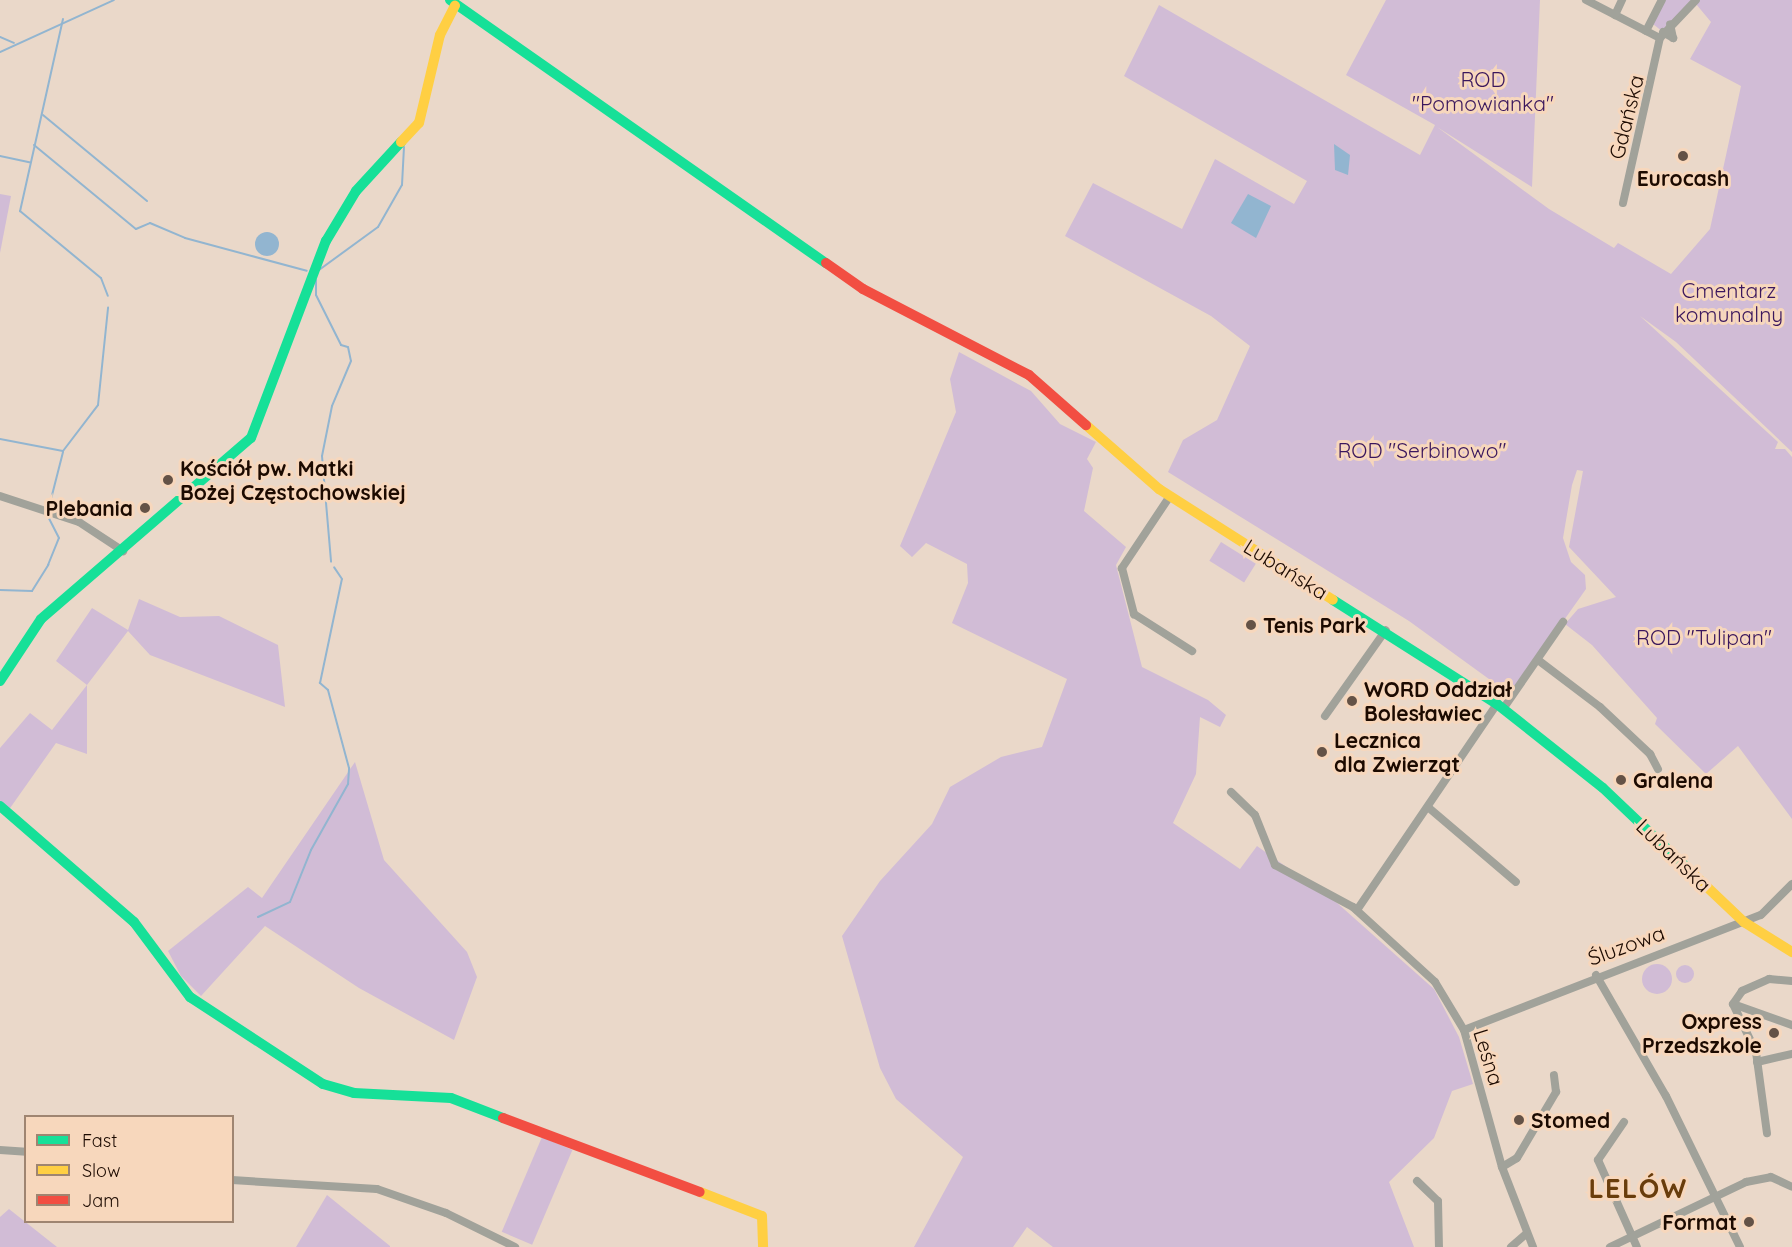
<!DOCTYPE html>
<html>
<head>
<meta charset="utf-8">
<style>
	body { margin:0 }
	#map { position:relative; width:1792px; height:1247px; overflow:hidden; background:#ead8c9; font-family:Quicksand,sans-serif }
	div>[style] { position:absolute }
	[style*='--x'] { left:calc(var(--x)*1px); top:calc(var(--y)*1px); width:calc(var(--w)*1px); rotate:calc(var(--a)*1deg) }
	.green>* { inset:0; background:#d1bcd6; transform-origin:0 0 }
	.round { border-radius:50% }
	.water>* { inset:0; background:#92b5d0 }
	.stream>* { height:2px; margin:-1px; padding:0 1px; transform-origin:1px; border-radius:1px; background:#92b5d0 }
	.street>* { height:8px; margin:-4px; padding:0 4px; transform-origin:4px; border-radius:4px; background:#a1a29a }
	.fast>* { height:10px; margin:-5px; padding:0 5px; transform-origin:5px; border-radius:5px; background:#16e098 }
	.slow>* { height:10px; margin:-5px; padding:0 5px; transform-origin:5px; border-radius:5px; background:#ffcf43 }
	.jam>* { height:10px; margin:-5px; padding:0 5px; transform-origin:5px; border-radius:5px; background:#f24e42 }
	.dots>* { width:16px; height:16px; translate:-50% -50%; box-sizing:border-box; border:3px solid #f7d7bc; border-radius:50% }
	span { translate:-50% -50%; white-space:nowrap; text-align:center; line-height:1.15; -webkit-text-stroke:6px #f7d7bc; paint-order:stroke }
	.park-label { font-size:21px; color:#3a175d }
	.street-label { font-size:21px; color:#1c0a00 }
	.poi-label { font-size:21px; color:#1c0a00; font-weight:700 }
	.left { translate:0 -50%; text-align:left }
	.right { translate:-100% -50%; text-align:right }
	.district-label { font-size:27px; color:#693d0c; font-weight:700; letter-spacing:1.5px }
	.legend { position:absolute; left:24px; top:1115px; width:210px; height:108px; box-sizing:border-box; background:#f7d7bc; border:2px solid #9f8571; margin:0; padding:8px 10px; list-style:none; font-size:18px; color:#1c0a00 }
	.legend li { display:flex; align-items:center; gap:12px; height:30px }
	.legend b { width:30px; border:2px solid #9f8571 }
</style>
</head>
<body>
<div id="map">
	<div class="green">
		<i style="clip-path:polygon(1386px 0,1540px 0,1532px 187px,1437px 127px,1549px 209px,1614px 248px,1618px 243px,1671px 274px,1710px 229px,1741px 86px,1690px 59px,1711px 22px,1696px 4px,1663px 32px,1653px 24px,1665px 0,1792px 0,1792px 452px,1676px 342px,1640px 316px,1778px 442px,1775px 449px,1785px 449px,1792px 457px,1792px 819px,1738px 746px,1706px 774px,1655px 724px,1657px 718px,1592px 645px,1565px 624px,1578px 609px,1616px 597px,1569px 547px,1583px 471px,1577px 470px,1572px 485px,1563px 538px,1571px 562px,1585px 575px,1586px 589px,1511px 695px,1409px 621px,1168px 472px,1183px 440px,1217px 420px,1250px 346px,1211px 316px,1065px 236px,1093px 183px,1182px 229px,1215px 159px,1294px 204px,1307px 181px,1124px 76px,1159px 5px,1420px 155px,1435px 125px,1346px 75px)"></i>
		<i style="clip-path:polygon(0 194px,11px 196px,0 253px)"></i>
		<i style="clip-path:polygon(959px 352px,1031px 391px,1060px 424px,1096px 442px,1087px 459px,1093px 468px,1084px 511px,1126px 547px,1116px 565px,1142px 667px,1208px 700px,1226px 715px,1220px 727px,1200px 717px,1196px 774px,1173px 823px,1240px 869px,1257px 846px,1336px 902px,1434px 989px,1459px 1037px,1473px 1084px,1452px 1091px,1434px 1138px,1389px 1182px,1414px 1247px,1053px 1247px,1027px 1227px,1013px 1247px,914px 1247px,963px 1157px,896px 1099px,880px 1068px,842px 936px,880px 881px,932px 824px,950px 787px,1001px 757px,1042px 747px,1067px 679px,952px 623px,968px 583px,967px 564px,926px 543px,912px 557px,900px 546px,956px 412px,950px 379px)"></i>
		<i style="left:1221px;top:542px;width:41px;height:22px;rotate:32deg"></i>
		<i style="clip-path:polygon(139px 599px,180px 617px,219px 616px,278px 645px,285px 707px,150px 655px,128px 631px,87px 685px,87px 754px,56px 743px,8px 811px,0 805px,0 748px,30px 713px,52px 730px,87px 685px,56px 661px,92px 608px,128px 630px)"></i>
		<i style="clip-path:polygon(355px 762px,384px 860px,467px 952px,477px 977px,454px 1040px,359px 988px,265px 926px,201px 996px,181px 976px,168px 951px,248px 887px,262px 898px)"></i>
		<i class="round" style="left:1642px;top:964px;width:30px;height:30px"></i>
		<i class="round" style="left:1676px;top:965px;width:18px;height:18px"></i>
		<i style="left:542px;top:1137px;width:33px;height:103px;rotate:23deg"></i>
		<i style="clip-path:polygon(327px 1195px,390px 1246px,390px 1247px,296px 1247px)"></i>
		<i style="clip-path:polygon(9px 1209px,57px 1247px,0 1247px,0 1217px)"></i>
	</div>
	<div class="water">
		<i style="clip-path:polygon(1334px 144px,1350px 155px,1348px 175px,1335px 170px)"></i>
		<i style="clip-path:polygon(1248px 194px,1271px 206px,1256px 238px,1231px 223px)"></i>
		<i class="round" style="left:255px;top:232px;width:24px;height:24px"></i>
	</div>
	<div class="stream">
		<i style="--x:63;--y:19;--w:197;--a:102.6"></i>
		<i style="--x:20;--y:211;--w:105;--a:39.6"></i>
		<i style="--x:101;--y:278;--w:19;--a:69"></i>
		<i style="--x:0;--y:37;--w:15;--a:23"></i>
		<i style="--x:0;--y:52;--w:125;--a:-24.5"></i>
		<i style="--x:43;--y:115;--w:135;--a:39.6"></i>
		<i style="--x:34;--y:145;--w:132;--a:39.5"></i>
		<i style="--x:136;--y:229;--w:15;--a:-23"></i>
		<i style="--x:150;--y:223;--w:38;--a:23"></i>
		<i style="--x:185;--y:238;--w:126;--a:15.1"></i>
		<i style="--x:0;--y:156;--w:30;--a:12"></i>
		<i style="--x:319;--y:270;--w:73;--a:-36.1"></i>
		<i style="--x:378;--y:227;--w:48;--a:-60.3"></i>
		<i style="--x:402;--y:185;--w:38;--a:-87"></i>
		<i style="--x:316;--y:280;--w:15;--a:90"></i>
		<i style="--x:316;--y:295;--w:56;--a:63.4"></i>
		<i style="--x:341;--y:345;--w:7;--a:16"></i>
		<i style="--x:348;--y:347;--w:14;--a:78"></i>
		<i style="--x:351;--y:361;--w:49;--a:112.9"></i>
		<i style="--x:332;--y:406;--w:51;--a:101.3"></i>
		<i style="--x:322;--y:456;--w:106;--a:85.1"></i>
		<i style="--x:0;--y:439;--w:64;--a:10.8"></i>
		<i style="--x:63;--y:451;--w:58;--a:-52.7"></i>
		<i style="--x:98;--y:405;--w:98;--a:-84.1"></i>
		<i style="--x:49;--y:507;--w:57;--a:-75.7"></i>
		<i style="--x:0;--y:590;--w:32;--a:2"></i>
		<i style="--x:32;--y:591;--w:31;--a:-58"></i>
		<i style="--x:48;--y:565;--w:29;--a:-68"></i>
		<i style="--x:59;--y:538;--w:27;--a:-117"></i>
		<i style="--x:258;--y:917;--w:35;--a:-25"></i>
		<i style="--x:290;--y:902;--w:56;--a:-68"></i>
		<i style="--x:311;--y:850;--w:76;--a:-60.7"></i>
		<i style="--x:348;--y:784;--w:16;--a:-86"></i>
		<i style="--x:349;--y:768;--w:81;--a:-105.1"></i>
		<i style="--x:328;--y:690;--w:11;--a:-139"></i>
		<i style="--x:320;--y:683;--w:106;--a:-78.1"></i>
		<i style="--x:342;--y:579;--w:14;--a:-124"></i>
	</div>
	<div class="street">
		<i style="--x:1586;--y:0;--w:83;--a:27.2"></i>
		<i style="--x:1615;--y:15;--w:17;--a:-65"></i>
		<i style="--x:1646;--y:31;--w:35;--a:-63"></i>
		<i style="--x:1663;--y:32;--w:12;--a:31"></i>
		<i style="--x:1673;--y:38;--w:14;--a:-102"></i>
		<i style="--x:1623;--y:203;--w:169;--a:-77.4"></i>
		<i style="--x:1660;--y:38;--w:52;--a:-46.5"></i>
		<i style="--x:0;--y:496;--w:83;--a:18.2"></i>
		<i style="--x:79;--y:522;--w:53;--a:33.4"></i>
		<i style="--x:1170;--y:496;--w:87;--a:123.7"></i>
		<i style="--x:1122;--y:568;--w:48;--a:75.4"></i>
		<i style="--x:1134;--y:614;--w:69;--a:32.5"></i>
		<i style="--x:1538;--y:660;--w:78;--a:37.2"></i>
		<i style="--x:1600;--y:707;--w:69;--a:43.2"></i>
		<i style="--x:1650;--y:754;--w:17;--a:62"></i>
		<i style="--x:1503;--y:709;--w:106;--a:-55.4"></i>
		<i style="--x:1325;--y:716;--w:105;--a:-54.7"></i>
		<i style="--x:1231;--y:792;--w:33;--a:44"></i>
		<i style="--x:1255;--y:815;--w:54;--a:68.2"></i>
		<i style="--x:1275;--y:865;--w:89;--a:28.3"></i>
		<i style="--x:1353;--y:907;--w:111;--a:42.4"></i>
		<i style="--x:1435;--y:982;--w:56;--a:58.9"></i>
		<i style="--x:1464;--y:1030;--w:142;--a:74.5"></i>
		<i style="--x:1502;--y:1167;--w:86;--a:68.8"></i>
		<i style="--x:1429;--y:808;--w:114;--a:40.4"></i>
		<i style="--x:1357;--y:910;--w:249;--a:-55.8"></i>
		<i style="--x:1596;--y:975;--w:140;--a:60"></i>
		<i style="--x:1666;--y:1096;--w:168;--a:63.9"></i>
		<i style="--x:1733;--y:1004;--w:53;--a:64.4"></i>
		<i style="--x:1756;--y:1052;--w:82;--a:82.3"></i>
		<i style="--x:1733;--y:1004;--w:16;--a:-55"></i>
		<i style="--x:1742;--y:991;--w:30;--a:-24"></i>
		<i style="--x:1769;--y:979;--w:23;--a:5"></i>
		<i style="--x:1733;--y:1004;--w:63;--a:19.6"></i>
		<i style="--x:1464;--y:1030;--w:318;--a:-21.2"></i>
		<i style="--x:1761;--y:915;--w:44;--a:-45"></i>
		<i style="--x:1757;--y:1062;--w:36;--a:-13"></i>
		<i style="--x:1624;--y:1122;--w:46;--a:124.4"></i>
		<i style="--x:1598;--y:1160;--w:95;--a:65.9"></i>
		<i style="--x:0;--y:1150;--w:26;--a:4"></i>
		<i style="--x:1502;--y:1167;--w:17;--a:-31"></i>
		<i style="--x:1517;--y:1158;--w:77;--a:-59.4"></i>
		<i style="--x:1556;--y:1092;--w:17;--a:-97"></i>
		<i style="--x:232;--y:1180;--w:145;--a:3.6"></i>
		<i style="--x:377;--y:1189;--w:73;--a:19.2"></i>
		<i style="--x:446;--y:1213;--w:77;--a:26.2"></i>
		<i style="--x:1417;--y:1181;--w:29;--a:44"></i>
		<i style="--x:1438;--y:1201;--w:46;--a:88.8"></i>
		<i style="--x:1511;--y:1247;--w:21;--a:-41"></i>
		<i style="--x:1610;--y:1247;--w:151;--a:-25.5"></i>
		<i style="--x:1746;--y:1182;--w:25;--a:-11"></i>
		<i style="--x:1771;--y:1177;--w:23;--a:25"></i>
	</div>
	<div class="fast">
		<i style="--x:450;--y:0;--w:459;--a:35"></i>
		<i style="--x:1333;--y:600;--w:194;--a:32.4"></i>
		<i style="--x:1497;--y:704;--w:135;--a:38.4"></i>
		<i style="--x:1603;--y:788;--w:116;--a:43.6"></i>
		<i style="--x:0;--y:681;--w:74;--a:-56.5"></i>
		<i style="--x:41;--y:619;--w:277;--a:-40.8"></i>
		<i style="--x:251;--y:438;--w:211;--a:-69.2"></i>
		<i style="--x:326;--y:241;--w:58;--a:-59"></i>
		<i style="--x:356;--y:191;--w:67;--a:-47.4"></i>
		<i style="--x:0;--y:806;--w:177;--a:40.9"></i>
		<i style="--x:134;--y:922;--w:94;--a:53.3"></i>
		<i style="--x:190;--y:997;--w:159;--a:33.2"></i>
		<i style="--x:323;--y:1084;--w:32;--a:16"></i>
		<i style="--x:354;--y:1093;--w:97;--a:3"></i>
		<i style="--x:451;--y:1098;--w:56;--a:21"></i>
	</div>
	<div class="slow">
		<i style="--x:401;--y:142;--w:26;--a:-47"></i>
		<i style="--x:419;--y:123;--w:90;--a:-76.6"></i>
		<i style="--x:440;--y:35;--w:33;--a:-63"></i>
		<i style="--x:1086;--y:425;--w:97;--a:41.2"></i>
		<i style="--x:1159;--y:489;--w:206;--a:32.5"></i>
		<i style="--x:1687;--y:868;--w:79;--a:43.5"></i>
		<i style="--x:1744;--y:922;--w:57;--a:32"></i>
		<i style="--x:700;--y:1192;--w:66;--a:21.2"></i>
		<i style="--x:762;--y:1216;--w:31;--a:88"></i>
	</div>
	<div class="jam">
		<i style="--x:826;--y:263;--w:45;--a:35.1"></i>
		<i style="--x:863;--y:289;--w:187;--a:27.4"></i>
		<i style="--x:1029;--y:375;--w:76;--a:41.3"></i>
		<i style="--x:503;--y:1118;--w:210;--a:20.6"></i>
	</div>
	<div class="dots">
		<i style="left:1683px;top:156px;background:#645246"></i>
		<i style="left:168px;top:480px;background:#645246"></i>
		<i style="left:145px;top:508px;background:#645246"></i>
		<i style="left:1251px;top:625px;background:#645246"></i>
		<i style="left:1352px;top:701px;background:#645246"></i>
		<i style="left:1322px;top:752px;background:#645246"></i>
		<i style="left:1621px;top:780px;background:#645246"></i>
		<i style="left:1774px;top:1033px;background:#645246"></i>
		<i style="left:1519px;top:1120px;background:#645246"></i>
		<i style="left:1749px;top:1222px;background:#645246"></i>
	</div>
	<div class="park-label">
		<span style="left:1483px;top:91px">ROD<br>"Pomowianka"</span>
		<span style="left:1729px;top:302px">Cmentarz<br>komunalny</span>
		<span style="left:1422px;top:450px">ROD "Serbinowo"</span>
		<span style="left:1704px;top:637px">ROD "Tulipan"</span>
	</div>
	<div class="street-label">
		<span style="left:1626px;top:117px;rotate:-76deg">Gdańska</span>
		<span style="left:1286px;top:569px;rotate:32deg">Lubańska</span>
		<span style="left:1674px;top:855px;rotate:44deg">Lubańska</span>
		<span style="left:1626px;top:945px;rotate:-20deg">Śluzowa</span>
		<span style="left:1489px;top:1057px;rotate:73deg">Leśna</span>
	</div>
	<div class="poi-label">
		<span style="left:1683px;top:178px">Eurocash</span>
		<span class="left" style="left:180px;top:480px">Kościół pw. Matki<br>Bożej Częstochowskiej</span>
		<span class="right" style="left:133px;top:508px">Plebania</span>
		<span class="left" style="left:1263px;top:625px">Tenis Park</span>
		<span class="left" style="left:1364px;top:701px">WORD Oddział<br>Bolesławiec</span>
		<span class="left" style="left:1334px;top:752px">Lecznica<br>dla Zwierząt</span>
		<span class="left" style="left:1633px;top:780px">Gralena</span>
		<span class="right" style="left:1762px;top:1033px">Oxpress<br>Przedszkole</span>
		<span class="left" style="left:1531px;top:1120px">Stomed</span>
		<span class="right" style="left:1737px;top:1222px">Format</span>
	</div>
	<div class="district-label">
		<span style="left:1638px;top:1189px">LELÓW</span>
	</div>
	<ul class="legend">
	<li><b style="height:8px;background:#16e098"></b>Fast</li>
	<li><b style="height:8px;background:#ffcf43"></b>Slow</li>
	<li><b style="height:8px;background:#f24e42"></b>Jam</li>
	</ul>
</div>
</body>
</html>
